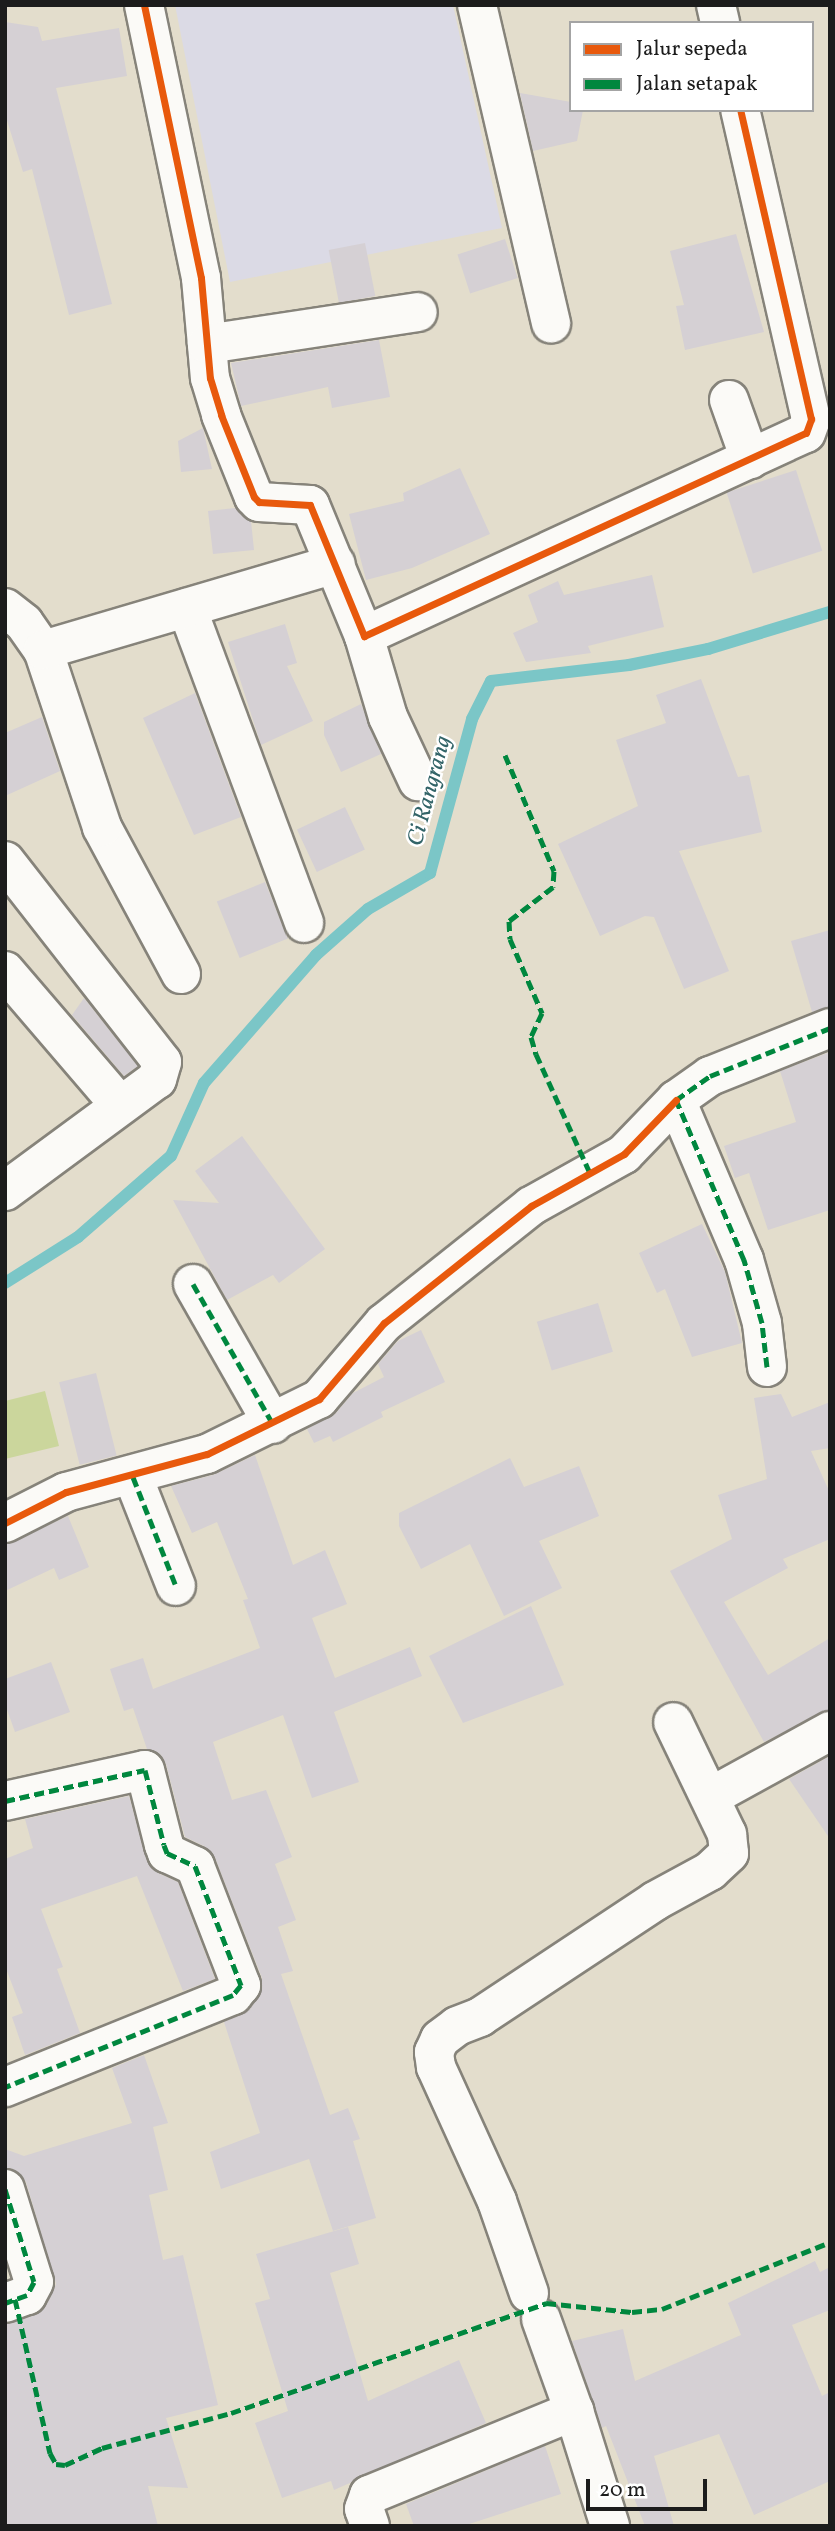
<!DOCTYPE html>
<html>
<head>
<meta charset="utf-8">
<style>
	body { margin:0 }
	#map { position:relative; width:835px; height:2531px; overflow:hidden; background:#e3ddcc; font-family:Vollkorn,serif }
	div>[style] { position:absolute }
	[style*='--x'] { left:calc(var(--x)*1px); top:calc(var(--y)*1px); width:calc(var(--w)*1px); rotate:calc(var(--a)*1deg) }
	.built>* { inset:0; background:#dbdae5 }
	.green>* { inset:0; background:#cbd69c }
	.stream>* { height:12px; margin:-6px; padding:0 6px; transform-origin:6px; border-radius:6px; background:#7bc6c7 }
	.building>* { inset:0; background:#d5d0d4; transform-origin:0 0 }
	.roads { filter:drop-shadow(2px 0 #86837a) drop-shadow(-2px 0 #86837a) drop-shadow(0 2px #86837a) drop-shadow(0 -2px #86837a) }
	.minor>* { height:38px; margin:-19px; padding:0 19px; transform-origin:19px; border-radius:19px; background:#fbfaf7 }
	.quiet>* { height:5px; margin-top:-2.5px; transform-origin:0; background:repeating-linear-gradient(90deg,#00873e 0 10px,transparent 0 15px) }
	.cycleway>* { height:7px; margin:-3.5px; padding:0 3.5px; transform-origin:3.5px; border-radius:3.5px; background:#e8590c }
	span { translate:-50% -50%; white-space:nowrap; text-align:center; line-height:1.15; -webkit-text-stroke:5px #fff; paint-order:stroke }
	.water-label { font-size:23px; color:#326468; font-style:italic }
	.frame { position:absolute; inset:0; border:7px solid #1c1c1c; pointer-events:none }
	.legend { position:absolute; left:569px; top:21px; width:245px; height:91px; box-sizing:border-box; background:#fff; border:2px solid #a4a4a4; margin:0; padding:9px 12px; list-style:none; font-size:21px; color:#1c1c1c }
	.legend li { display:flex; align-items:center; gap:14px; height:35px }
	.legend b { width:35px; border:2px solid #a4a4a4 }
	.scale { position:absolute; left:586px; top:2479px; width:121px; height:32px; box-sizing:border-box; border:4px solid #1c1c1c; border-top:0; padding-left:9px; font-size:21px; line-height:24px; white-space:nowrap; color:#1c1c1c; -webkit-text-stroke:5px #fff; paint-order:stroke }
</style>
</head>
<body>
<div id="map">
	<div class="built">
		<i style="clip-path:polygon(175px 5px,453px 5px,502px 228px,230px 282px)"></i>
	</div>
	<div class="green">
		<i style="clip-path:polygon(45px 1391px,59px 1446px,5px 1459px,5px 1401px)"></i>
	</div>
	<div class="stream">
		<i style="--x:5;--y:1283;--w:86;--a:-32.2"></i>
		<i style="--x:78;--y:1237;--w:123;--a:-41.1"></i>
		<i style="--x:171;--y:1156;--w:80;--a:-65.7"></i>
		<i style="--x:204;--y:1083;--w:170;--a:-48.8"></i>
		<i style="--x:316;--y:955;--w:69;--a:-41.5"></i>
		<i style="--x:368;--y:909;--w:72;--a:-30.1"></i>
		<i style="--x:430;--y:873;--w:160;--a:-74.7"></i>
		<i style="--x:472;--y:719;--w:42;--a:-63.4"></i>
		<i style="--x:491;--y:681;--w:139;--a:-6.6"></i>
		<i style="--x:629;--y:665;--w:81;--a:-11.4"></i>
		<i style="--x:708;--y:649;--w:127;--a:-16.9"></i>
	</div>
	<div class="building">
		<i style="clip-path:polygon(5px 22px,38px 27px,42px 41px,119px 28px,127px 76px,56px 88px,112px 304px,69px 315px,32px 169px,23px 172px,5px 114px)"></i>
		<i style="clip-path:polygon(520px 93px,571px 102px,571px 110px,583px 110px,577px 141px,533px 151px)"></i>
		<i style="clip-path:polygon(736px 234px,764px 332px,685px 350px,676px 306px,684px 305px,670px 251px)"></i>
		<i style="left:505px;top:239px;width:41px;height:50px;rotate:72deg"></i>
		<i style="left:365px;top:243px;width:54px;height:37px;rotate:79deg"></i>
		<i style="clip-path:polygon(379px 340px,390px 397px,332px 408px,328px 387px,241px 406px,231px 363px)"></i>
		<i style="clip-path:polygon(203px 428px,212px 469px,181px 472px,178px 441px)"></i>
		<i style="clip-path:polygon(460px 468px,490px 534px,412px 568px,366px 580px,349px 514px,404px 501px,403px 493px)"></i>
		<i style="left:796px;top:470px;width:85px;height:73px;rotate:72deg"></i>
		<i style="clip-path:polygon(235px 508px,251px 521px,254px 550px,213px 554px,208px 511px)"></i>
		<i style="clip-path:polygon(652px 575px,664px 627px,588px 646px,591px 653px,526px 662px,513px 633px,538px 622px,528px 595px,558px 581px,564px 595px)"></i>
		<i style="clip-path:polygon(285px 624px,297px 663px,287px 666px,313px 721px,261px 745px,228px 642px)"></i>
		<i style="clip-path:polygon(701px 679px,738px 777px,749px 775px,762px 832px,679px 851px,729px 971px,684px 989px,654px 917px,645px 916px,600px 936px,558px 844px,638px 806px,616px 740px,666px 723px,656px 695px)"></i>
		<i style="clip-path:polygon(195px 693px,241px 817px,194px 835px,143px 718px)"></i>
		<i style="clip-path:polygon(361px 704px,381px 754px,341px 772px,324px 735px,324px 722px)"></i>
		<i style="clip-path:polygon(42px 717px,60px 771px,5px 796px,5px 733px)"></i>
		<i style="left:345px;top:807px;width:47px;height:53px;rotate:65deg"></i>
		<i style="left:265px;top:882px;width:61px;height:52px;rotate:68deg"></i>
		<i style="clip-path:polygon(830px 930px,830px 1007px,812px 1012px,791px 941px)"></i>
		<i style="clip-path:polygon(84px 998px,138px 1066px,124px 1076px,72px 1015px)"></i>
		<i style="clip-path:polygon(830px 1052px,830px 1210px,768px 1230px,749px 1173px,735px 1178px,724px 1146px,796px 1122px,780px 1071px)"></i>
		<i style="clip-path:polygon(242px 1136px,325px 1249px,279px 1283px,273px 1275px,227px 1300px,173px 1200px,219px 1203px,195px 1171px)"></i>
		<i style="clip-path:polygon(702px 1224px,725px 1272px,742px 1343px,692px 1357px,665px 1289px,657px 1293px,639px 1253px)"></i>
		<i style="left:598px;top:1303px;width:51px;height:64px;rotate:73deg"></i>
		<i style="clip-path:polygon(421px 1330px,445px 1382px,381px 1412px,383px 1417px,333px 1442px,330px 1436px,314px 1443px,307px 1429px,335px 1414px,353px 1393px,384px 1377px,378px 1364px,398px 1341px)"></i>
		<i style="left:96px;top:1373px;width:85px;height:38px;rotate:76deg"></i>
		<i style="clip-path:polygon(781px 1394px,792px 1417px,830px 1402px,830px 1448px,811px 1451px,830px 1493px,830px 1539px,783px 1559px,788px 1568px,724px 1602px,768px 1675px,830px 1638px,830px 1709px,764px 1742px,670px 1571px,732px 1539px,718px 1495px,767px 1479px,754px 1398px)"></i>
		<i style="clip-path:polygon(255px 1455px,293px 1565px,325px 1550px,347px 1604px,312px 1618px,335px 1678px,410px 1647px,422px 1676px,334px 1712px,359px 1782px,312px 1798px,283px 1715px,213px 1742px,232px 1800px,266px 1790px,292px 1857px,275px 1864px,296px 1920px,278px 1927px,293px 1971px,281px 1974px,330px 2115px,348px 2108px,360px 2139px,353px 2141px,376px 2218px,333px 2231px,309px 2159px,221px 2189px,210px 2152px,260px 2133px,224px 2022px,250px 2009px,262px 1989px,262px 1978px,215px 1858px,204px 1846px,185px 1837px,166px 1764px,160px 1754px,147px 1749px,133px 1708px,124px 1711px,110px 1669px,143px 1658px,153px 1689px,260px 1648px,243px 1600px,248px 1599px,217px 1522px,192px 1533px,171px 1486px,213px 1475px)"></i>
		<i style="clip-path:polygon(510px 1458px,524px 1487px,579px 1466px,599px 1516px,539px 1541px,562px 1588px,504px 1616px,470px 1544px,421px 1569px,399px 1526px,399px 1513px)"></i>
		<i style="clip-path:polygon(68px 1516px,89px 1567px,59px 1580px,54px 1568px,5px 1591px,5px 1545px)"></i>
		<i style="clip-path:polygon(531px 1606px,564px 1685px,463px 1723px,429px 1656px)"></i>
		<i style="clip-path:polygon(51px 1662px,70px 1712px,15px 1732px,5px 1704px,5px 1679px)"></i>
		<i style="clip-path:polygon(830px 1756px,830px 1839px,789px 1779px)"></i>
		<i style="clip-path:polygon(129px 1796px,147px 1861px,158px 1873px,178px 1882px,215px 1979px,183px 1991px,137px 1876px,41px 1909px,63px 1967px,57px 1969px,80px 2033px,25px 2055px,12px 2017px,23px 2013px,5px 1966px,5px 1859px,33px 1848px,25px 1819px)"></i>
		<i style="clip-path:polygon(144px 2055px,168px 2123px,153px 2127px,168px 2190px,149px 2195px,163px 2260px,183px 2255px,218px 2405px,166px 2418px,188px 2488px,148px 2486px,158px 2526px,5px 2526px,5px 2324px,35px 2315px,46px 2305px,56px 2284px,26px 2182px,19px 2173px,5px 2168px,5px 2149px,24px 2156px,132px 2123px,112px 2068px)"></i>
		<i style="clip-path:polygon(348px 2227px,359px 2264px,330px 2273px,368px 2401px,459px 2360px,486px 2423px,334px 2490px,331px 2481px,282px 2498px,255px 2423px,288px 2411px,255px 2303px,270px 2299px,256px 2254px)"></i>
		<i style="clip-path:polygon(815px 2261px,820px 2272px,830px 2267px,830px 2310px,792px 2325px,822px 2396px,830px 2392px,830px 2481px,754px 2515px,719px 2434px,654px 2456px,674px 2526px,645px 2526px,606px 2426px,602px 2428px,572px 2341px,623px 2329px,635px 2381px,741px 2335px,728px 2303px)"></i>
		<i style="clip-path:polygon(545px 2446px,561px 2494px,463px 2526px,414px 2526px,406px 2504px)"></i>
	</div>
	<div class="roads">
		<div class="minor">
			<i style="--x:144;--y:5;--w:279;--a:78.2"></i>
			<i style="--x:201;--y:278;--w:100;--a:84.9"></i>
			<i style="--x:210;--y:378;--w:39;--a:73"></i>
			<i style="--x:221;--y:415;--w:88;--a:68.1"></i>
			<i style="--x:254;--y:497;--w:7;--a:45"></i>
			<i style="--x:259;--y:502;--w:51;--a:3.4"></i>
			<i style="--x:310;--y:505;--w:142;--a:67.6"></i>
			<i style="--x:364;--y:636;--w:486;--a:-24.7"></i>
			<i style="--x:806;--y:433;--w:15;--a:-70"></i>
			<i style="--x:811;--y:419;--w:317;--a:-102.9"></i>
			<i style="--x:477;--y:5;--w:327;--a:76.9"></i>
			<i style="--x:716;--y:5;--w:18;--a:77"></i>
			<i style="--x:207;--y:344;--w:213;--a:-8.6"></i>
			<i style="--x:729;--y:400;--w:63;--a:70.4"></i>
			<i style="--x:5;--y:608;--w:24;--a:38"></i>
			<i style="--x:24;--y:623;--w:33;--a:55"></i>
			<i style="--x:187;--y:608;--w:336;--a:69.6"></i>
			<i style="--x:364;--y:636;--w:84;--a:73.5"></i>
			<i style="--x:388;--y:717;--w:71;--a:64.9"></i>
			<i style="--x:5;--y:861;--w:255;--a:52"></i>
			<i style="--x:162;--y:1062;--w:18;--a:106"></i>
			<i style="--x:157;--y:1079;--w:189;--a:143.6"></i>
			<i style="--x:5;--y:971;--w:177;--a:49.4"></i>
			<i style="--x:181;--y:974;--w:167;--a:-118.3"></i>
			<i style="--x:102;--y:827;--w:187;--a:-108.4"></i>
			<i style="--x:43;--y:650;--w:305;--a:-16.4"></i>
			<i style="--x:193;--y:1284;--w:161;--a:60.3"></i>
			<i style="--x:767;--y:1367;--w:44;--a:-96.5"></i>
			<i style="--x:762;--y:1323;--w:66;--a:-105.9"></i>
			<i style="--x:744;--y:1260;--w:174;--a:-113"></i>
			<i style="--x:676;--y:1100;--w:42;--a:-35.2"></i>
			<i style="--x:710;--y:1076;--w:129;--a:-21.8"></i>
			<i style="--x:133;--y:1477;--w:117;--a:68.5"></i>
			<i style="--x:5;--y:1523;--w:68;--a:-26.9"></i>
			<i style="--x:66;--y:1492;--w:146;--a:-15.1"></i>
			<i style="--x:207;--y:1454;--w:125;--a:-26.2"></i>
			<i style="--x:319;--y:1399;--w:100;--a:-49.5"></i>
			<i style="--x:384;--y:1323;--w:188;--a:-38.5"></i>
			<i style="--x:531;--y:1206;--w:107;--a:-29.2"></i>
			<i style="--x:624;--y:1154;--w:75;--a:-46.1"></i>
			<i style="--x:710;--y:1797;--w:137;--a:-28.8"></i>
			<i style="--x:5;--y:1801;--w:143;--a:-12.5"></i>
			<i style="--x:145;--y:1770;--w:77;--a:75.8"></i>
			<i style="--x:164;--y:1845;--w:9;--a:69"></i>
			<i style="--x:167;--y:1853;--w:31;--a:25"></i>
			<i style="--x:195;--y:1866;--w:128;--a:68.9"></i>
			<i style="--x:241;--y:1985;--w:13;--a:129"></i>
			<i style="--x:233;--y:1995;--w:246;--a:158"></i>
			<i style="--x:5;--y:2189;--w:97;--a:72.7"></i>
			<i style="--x:34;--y:2282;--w:15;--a:118"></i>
			<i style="--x:27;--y:2295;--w:23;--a:160"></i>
			<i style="--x:529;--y:2293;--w:97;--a:-109.2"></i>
			<i style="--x:497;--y:2201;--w:147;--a:-114.5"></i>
			<i style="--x:436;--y:2067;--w:15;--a:-98"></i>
			<i style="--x:434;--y:2052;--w:14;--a:-65"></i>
			<i style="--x:440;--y:2039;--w:21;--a:-37"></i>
			<i style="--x:457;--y:2026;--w:25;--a:-21"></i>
			<i style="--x:480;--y:2017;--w:210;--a:-33.5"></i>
			<i style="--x:655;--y:1901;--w:63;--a:-28.6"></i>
			<i style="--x:710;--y:1871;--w:26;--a:-43"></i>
			<i style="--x:729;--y:1853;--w:19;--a:-96"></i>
			<i style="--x:727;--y:1834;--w:124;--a:-115.7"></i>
			<i style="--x:541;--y:2319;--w:98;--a:70.3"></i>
			<i style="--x:370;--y:2526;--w:18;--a:-109"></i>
			<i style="--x:364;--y:2509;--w:15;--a:-70"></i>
			<i style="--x:369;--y:2495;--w:222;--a:-22.3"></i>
			<i style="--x:574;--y:2411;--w:121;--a:72.6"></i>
		</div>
	</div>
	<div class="quiet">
		<i style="--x:505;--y:755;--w:126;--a:67.1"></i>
		<i style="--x:554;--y:871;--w:16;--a:94"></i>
		<i style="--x:553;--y:887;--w:56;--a:142.3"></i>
		<i style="--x:509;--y:921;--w:18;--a:87"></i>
		<i style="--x:510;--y:939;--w:81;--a:66.6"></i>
		<i style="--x:542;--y:1013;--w:26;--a:115"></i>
		<i style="--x:531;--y:1037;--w:18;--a:74"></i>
		<i style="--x:536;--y:1054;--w:131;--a:65.6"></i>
		<i style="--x:193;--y:1284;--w:161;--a:60.3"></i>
		<i style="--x:767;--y:1367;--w:44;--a:-96.5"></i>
		<i style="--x:762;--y:1323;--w:66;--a:-105.9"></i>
		<i style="--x:744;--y:1260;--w:174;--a:-113"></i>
		<i style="--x:676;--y:1100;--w:42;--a:-35.2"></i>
		<i style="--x:710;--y:1076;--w:129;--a:-21.8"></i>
		<i style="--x:133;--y:1477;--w:117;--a:68.5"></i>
		<i style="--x:5;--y:1801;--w:143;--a:-12.5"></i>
		<i style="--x:145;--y:1770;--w:77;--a:75.8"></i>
		<i style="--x:164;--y:1845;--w:9;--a:69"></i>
		<i style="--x:167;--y:1853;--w:31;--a:25"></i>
		<i style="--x:195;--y:1866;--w:128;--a:68.9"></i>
		<i style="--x:241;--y:1985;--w:13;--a:129"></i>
		<i style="--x:233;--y:1995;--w:246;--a:158"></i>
		<i style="--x:5;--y:2189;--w:97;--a:72.7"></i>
		<i style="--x:34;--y:2282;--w:15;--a:118"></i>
		<i style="--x:27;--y:2295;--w:23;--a:160"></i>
		<i style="--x:15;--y:2299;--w:158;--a:77.2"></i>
		<i style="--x:50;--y:2453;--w:13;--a:61"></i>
		<i style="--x:56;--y:2464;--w:9;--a:6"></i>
		<i style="--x:65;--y:2465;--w:41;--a:-24.7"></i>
		<i style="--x:102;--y:2448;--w:134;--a:-15.2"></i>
		<i style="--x:231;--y:2413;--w:334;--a:-19.2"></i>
		<i style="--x:546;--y:2303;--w:86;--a:6"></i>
		<i style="--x:632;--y:2312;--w:30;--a:-6"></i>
		<i style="--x:662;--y:2309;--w:181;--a:-21.7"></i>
	</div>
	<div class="cycleway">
		<i style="--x:144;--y:5;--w:279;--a:78.2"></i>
		<i style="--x:201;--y:278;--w:100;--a:84.9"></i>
		<i style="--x:210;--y:378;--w:39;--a:73"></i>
		<i style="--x:221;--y:415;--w:88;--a:68.1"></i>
		<i style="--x:254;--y:497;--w:7;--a:45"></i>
		<i style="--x:259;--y:502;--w:51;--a:3.4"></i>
		<i style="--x:310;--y:505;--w:142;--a:67.6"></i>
		<i style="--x:364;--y:636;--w:486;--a:-24.7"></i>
		<i style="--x:806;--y:433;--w:15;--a:-70"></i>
		<i style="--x:811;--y:419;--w:317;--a:-102.9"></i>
		<i style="--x:5;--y:1523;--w:68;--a:-26.9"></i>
		<i style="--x:66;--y:1492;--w:146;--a:-15.1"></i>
		<i style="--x:207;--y:1454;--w:125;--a:-26.2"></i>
		<i style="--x:319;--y:1399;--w:100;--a:-49.5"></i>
		<i style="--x:384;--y:1323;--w:188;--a:-38.5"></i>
		<i style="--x:531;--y:1206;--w:107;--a:-29.2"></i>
		<i style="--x:624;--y:1154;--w:75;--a:-46.1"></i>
	</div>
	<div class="water-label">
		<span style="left:430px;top:791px;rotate:-75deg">Ci Rangrang</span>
	</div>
	<div class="frame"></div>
	<ul class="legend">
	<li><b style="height:9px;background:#e8590c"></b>Jalur sepeda</li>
	<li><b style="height:9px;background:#00873e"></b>Jalan setapak</li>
	</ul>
	<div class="scale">20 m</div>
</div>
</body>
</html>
